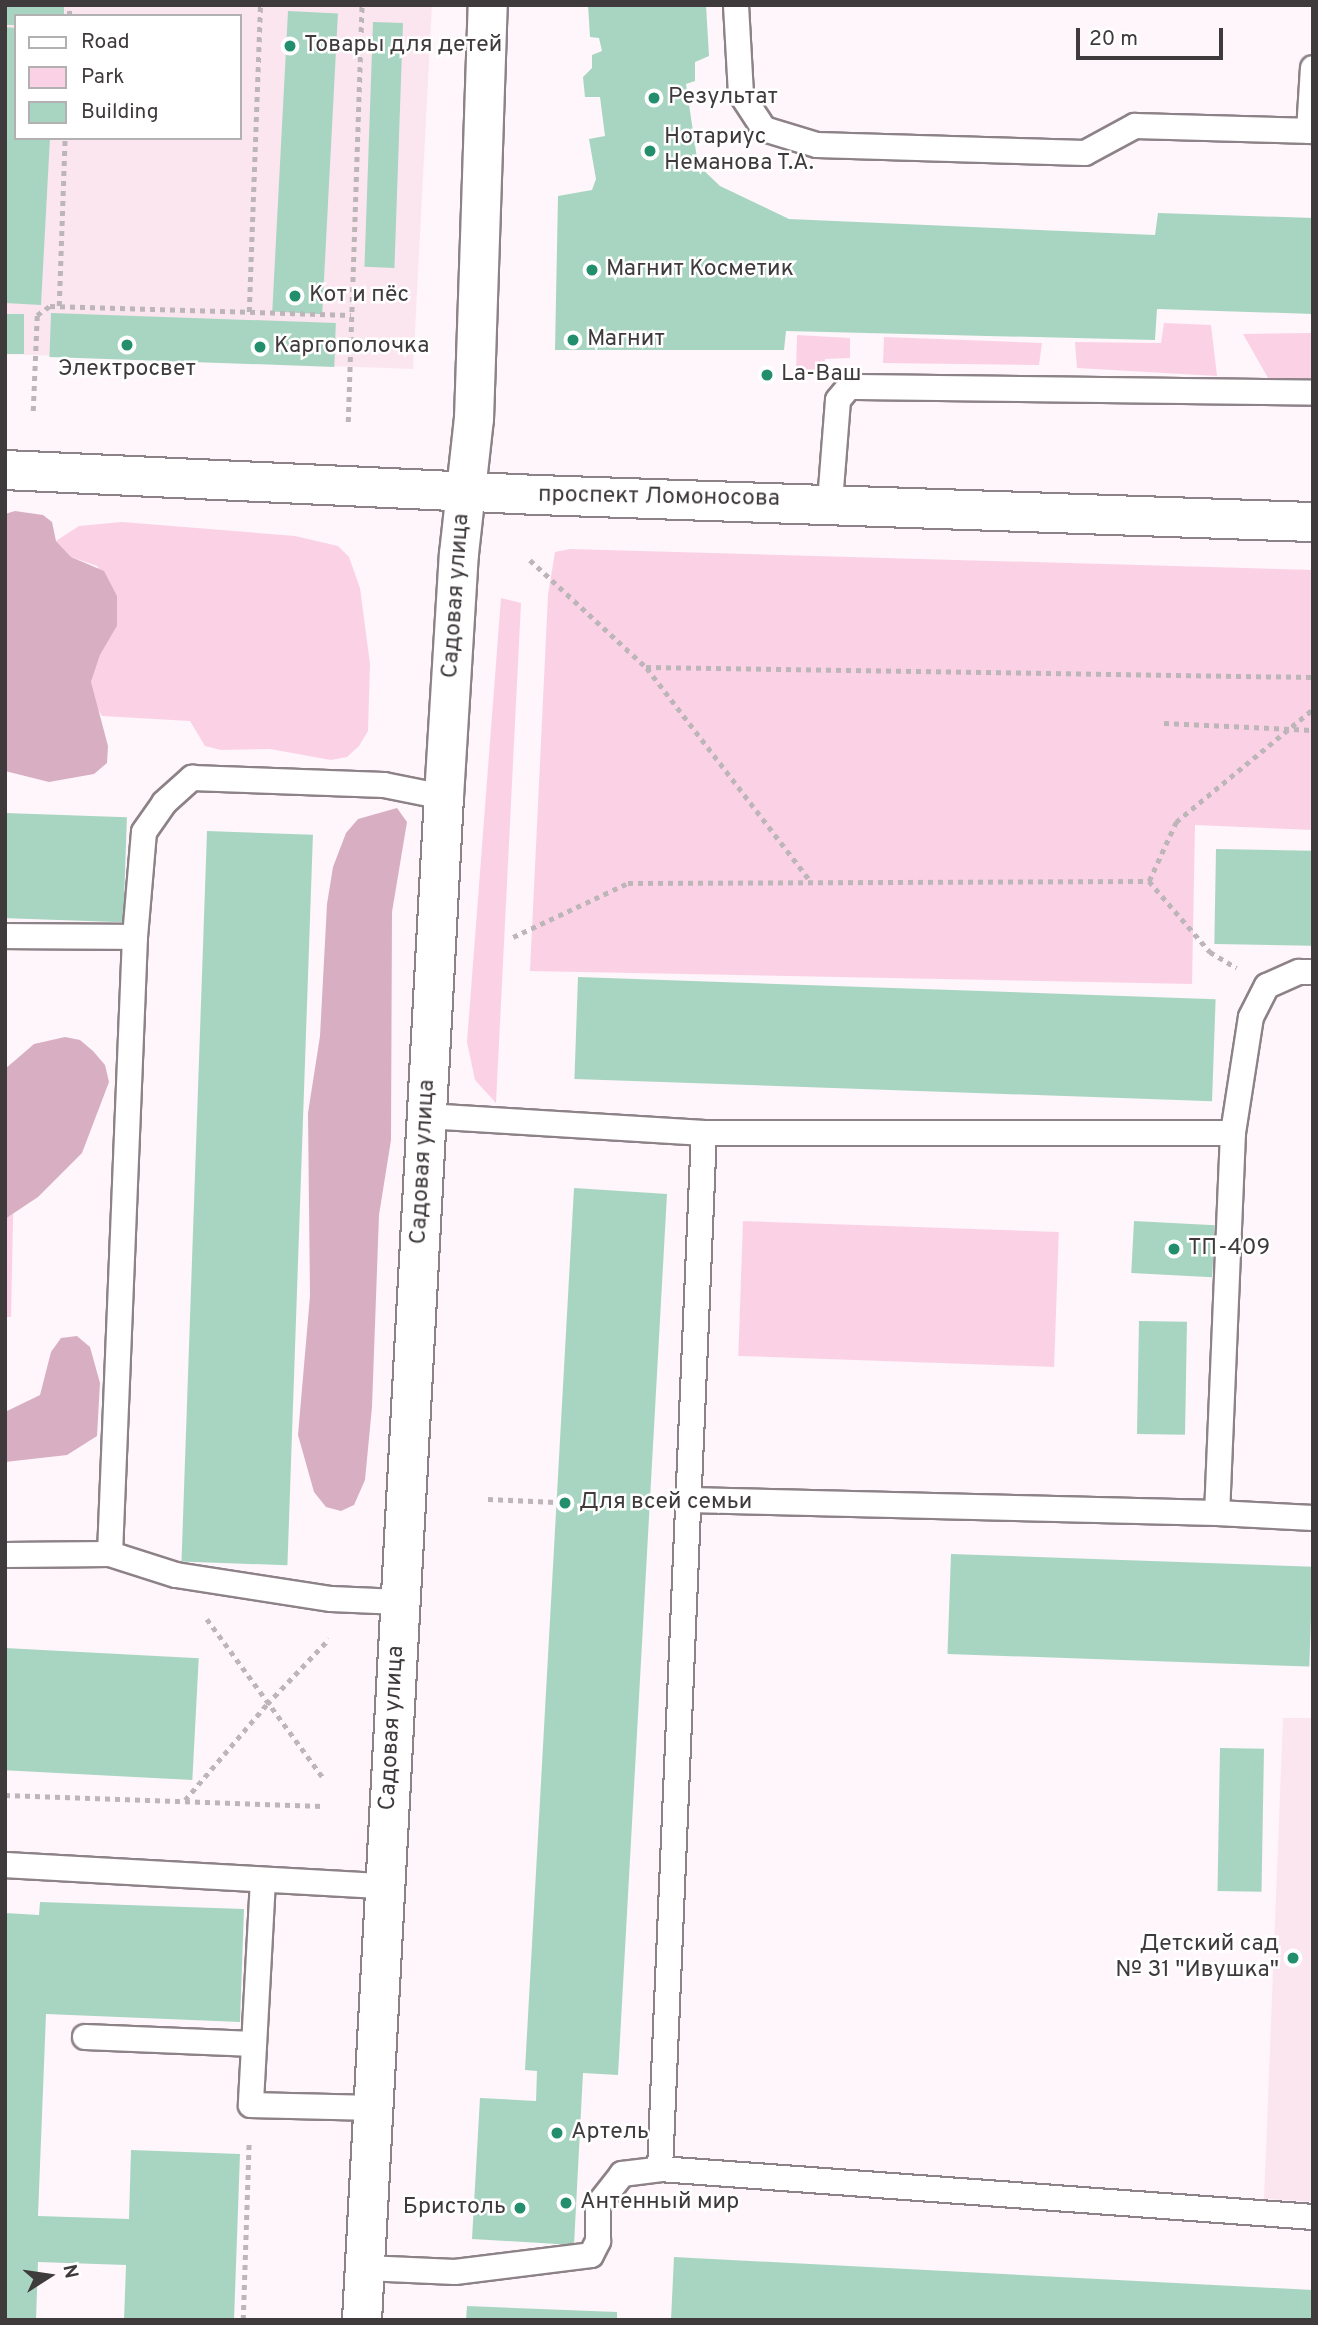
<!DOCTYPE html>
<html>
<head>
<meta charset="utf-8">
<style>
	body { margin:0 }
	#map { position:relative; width:1318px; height:2325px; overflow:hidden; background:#fef6fa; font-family:Overpass,sans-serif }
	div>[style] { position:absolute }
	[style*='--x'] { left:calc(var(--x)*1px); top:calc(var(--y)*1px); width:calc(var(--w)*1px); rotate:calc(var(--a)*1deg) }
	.built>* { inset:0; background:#fbe6f0 }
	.green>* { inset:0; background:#fbd2e5; transform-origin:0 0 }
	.forest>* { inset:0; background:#d8afc2 }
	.building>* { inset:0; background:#a8d5c1; transform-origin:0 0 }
	.path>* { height:4.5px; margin-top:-2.25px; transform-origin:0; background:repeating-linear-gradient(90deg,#bdb6b9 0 5px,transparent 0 10px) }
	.roads { filter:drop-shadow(2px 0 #8d8287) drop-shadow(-2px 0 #8d8287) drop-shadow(0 2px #8d8287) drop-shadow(0 -2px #8d8287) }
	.lane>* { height:24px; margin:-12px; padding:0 12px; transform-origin:12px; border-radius:12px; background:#fff }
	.street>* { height:38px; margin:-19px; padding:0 19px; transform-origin:19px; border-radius:19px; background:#fff }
	.primary>* { height:38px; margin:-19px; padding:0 19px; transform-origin:19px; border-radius:19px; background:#fff }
	.dots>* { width:19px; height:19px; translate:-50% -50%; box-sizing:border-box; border:4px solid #fff; border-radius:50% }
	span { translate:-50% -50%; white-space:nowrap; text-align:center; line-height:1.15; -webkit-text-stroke:5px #fff; paint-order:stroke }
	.poi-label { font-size:23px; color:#3f3a3c }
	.left { translate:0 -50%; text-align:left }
	.right { translate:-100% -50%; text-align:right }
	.street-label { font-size:23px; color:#3f3a3c }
	.frame { position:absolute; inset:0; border:7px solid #3f3a3c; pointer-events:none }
	.legend { position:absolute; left:14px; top:14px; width:228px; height:126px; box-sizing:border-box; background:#fff; border:2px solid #b2b0b1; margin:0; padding:9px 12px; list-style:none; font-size:21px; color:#3f3a3c }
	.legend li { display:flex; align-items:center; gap:14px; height:35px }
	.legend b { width:35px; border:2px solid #b2b0b1 }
	.north { position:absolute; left:14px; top:2241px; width:70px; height:70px; -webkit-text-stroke:5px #fff; paint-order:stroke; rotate:78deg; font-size:19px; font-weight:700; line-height:28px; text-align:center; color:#3f3a3c }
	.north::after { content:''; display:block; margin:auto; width:24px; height:32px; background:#3f3a3c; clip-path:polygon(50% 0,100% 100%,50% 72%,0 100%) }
	.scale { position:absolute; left:1076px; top:28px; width:147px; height:32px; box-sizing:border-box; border:4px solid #3f3a3c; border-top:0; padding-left:9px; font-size:21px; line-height:24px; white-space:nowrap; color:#3f3a3c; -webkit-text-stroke:5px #fff; paint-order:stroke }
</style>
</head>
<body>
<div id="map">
	<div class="built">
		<i style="clip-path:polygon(evenodd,5px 5px,432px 5px,413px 369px,5px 354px,5px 5px,16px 16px,240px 16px,240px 138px,16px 138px,16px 16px)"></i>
		<i style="clip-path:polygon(1283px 1718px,1313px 1718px,1313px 2202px,1264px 2199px)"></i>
	</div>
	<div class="green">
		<i style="clip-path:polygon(1164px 323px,1211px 325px,1217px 376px,1077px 368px,1075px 342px,1161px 343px)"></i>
		<i style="clip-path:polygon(1313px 333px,1313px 378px,1268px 378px,1243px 334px)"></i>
		<i style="clip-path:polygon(797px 335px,850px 338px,850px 358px,825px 359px,823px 376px,796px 374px)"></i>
		<i style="clip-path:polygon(884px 337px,1042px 343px,1039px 365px,883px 363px)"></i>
		<i style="clip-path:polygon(122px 522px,295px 536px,338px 546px,349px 557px,360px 588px,370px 664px,368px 731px,359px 746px,347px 757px,331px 760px,270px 749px,221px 750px,205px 746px,190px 721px,102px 716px,93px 701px,91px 682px,100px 655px,117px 626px,117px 596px,97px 566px,71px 557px,56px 541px,79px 526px)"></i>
		<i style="clip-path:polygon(570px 549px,1313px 570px,1313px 830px,1195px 825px,1192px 984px,530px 971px,548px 595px,555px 552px)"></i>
		<i style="clip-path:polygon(501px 598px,521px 603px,496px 1103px,475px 1080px,467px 1042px)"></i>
		<i style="clip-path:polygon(5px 1174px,14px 1174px,11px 1317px,5px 1317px)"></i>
		<i style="left:743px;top:1221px;width:316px;height:135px;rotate:2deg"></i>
	</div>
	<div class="forest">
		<i style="clip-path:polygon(15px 511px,43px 515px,52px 522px,56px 541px,71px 557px,104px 571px,117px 596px,117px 626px,100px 655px,91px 682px,108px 746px,107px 763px,94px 774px,49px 782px,5px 771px,5px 514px)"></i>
		<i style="clip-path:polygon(397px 808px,407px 822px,392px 912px,391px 1140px,379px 1215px,372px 1407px,365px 1480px,354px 1505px,341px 1511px,326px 1507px,314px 1492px,298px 1435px,310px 1296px,308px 1113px,320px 1036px,327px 904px,333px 867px,346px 833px,358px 819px)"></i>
		<i style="clip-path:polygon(65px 1037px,80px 1040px,93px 1051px,105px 1065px,109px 1082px,82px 1153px,38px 1197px,5px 1219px,5px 1069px,34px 1044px)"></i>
		<i style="clip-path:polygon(77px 1336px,90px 1347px,100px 1383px,97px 1436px,67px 1455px,5px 1462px,5px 1412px,40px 1395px,51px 1352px,61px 1338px)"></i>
	</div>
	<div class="building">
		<i style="clip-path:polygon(5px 5px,64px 5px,64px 16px,16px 16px,16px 25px,5px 25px)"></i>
		<i style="clip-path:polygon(588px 5px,706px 5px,709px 56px,695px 62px,695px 81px,686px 84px,698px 165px,720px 186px,789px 219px,1155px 235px,1158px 213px,1313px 218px,1313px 314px,1157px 309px,1155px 340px,786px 331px,784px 350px,555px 350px,558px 196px,592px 190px,596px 179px,589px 139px,605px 136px,600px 97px,585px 97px,583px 77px,592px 68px,592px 55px,602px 51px,599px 38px,590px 37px)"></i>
		<i style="left:288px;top:11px;width:50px;height:301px;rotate:3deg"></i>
		<i style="left:373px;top:22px;width:30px;height:245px;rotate:2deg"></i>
		<i style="clip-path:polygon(5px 27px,16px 28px,16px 138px,50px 138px,41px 305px,5px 303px)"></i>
		<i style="left:51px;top:313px;width:285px;height:44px;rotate:2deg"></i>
		<i style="left:5px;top:314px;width:19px;height:40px"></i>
		<i style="left:5px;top:813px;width:122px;height:105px;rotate:2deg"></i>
		<i style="left:207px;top:831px;width:106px;height:731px;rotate:2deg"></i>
		<i style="left:1216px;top:849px;width:97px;height:95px;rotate:1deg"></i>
		<i style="left:578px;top:977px;width:638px;height:102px;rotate:2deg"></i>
		<i style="clip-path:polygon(574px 1188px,667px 1194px,618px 2075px,583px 2073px,574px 2245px,472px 2239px,480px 2098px,536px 2101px,537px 2071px,525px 2070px)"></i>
		<i style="left:1134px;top:1221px;width:81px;height:52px;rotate:3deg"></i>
		<i style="left:1139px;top:1321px;width:48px;height:113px;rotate:1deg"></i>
		<i style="left:951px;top:1554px;width:362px;height:100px;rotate:2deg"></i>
		<i style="left:5px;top:1648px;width:194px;height:122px;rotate:3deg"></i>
		<i style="left:1220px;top:1748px;width:44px;height:143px;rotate:1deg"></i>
		<i style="clip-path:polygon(40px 1902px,244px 1909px,240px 2022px,46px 2014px,38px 2216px,129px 2219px,131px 2150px,240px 2154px,234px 2320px,124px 2320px,126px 2265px,38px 2262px,36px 2320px,5px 2320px,5px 1913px,39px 1915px)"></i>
		<i style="clip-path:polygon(674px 2257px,1313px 2290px,1313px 2320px,671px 2320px)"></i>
		<i style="clip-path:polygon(467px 2306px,617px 2312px,617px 2320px,466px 2320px)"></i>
	</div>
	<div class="path">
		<i style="--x:69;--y:16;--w:11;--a:-85"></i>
		<i style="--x:59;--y:306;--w:168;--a:-88"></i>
		<i style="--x:249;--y:312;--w:307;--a:-87.9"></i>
		<i style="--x:33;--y:411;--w:96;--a:-87.6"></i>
		<i style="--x:37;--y:315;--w:16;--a:-35"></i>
		<i style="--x:50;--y:306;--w:301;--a:1.7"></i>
		<i style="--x:348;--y:422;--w:417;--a:-88.1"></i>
		<i style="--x:530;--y:560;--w:158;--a:42.7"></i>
		<i style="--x:646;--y:667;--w:667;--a:0.86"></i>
		<i style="--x:647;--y:668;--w:270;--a:52.5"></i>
		<i style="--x:1164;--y:723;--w:149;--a:2.7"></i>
		<i style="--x:1149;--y:881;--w:65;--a:-65.4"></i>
		<i style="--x:1176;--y:822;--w:178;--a:-39.5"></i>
		<i style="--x:513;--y:937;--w:127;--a:-25.2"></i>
		<i style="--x:628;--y:883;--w:521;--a:-0.22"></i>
		<i style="--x:1149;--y:881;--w:94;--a:49.3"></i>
		<i style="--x:1210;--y:952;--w:31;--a:31"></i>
		<i style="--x:488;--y:1499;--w:68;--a:2.5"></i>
		<i style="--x:207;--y:1619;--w:198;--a:53.8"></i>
		<i style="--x:5;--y:1795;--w:318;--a:2"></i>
		<i style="--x:185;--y:1800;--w:126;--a:-49.5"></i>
		<i style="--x:267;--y:1704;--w:90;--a:-46.4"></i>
		<i style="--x:243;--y:2320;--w:180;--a:-88.1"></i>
	</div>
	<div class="roads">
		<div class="lane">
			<i style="--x:736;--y:5;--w:89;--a:86.8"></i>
			<i style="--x:741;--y:94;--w:42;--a:56.7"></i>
			<i style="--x:764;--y:129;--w:55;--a:16.8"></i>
			<i style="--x:817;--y:145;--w:268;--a:1.7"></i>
			<i style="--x:1085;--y:153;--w:57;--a:-28.4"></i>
			<i style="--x:1135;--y:126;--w:178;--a:1.6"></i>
			<i style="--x:1309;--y:131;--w:63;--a:-86.4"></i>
			<i style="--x:830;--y:502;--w:102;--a:-85.5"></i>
			<i style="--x:838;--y:400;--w:17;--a:-50"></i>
			<i style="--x:849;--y:387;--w:464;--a:0.7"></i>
			<i style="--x:5;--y:936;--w:130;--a:0.4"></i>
			<i style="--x:426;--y:1116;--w:279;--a:3.5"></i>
			<i style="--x:704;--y:1133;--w:529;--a:0"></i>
			<i style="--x:1233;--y:1133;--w:380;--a:92.4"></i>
			<i style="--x:1217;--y:1513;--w:528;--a:-178.59"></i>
			<i style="--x:1233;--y:1133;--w:117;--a:-81.2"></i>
			<i style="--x:1251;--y:1017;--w:35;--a:-63"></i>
			<i style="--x:1267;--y:986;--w:35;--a:-24"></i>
			<i style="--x:1299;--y:972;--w:14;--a:0"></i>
			<i style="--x:1217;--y:1513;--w:96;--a:3"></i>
			<i style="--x:110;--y:1554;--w:618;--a:-87.68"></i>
			<i style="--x:135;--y:937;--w:105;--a:-85.1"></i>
			<i style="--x:144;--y:832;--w:35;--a:-55"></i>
			<i style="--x:164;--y:803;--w:38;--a:-42"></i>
			<i style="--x:192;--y:778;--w:192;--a:2.1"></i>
			<i style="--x:384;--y:785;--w:61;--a:11.3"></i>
			<i style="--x:5;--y:1555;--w:105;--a:-0.5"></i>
			<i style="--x:110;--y:1554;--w:69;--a:17.7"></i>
			<i style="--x:176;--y:1575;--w:157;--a:8.8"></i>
			<i style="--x:331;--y:1599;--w:69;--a:2.5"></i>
			<i style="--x:5;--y:1865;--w:381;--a:3.2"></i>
			<i style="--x:263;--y:1880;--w:225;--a:93.1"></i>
			<i style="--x:251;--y:2105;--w:122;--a:1.4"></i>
			<i style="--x:85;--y:2037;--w:169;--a:2.4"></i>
			<i style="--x:660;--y:2169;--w:655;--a:4.2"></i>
			<i style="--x:365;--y:2268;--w:90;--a:2.5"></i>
			<i style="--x:455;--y:2272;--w:137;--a:-7.1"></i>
			<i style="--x:591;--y:2255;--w:16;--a:-63"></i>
			<i style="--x:598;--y:2241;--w:36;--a:-90"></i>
			<i style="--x:598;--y:2205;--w:39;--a:-52"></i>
			<i style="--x:622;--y:2174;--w:38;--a:-7"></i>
			<i style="--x:660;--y:2169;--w:1037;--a:-87.57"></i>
		</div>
		<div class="street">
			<i style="--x:362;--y:2320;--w:1525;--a:-86.92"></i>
			<i style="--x:444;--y:797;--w:243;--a:-86.5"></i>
			<i style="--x:459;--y:554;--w:136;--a:-83.7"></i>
			<i style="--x:474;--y:419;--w:414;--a:-88.1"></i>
		</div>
		<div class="primary">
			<i style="--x:5;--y:470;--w:534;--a:2.69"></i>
			<i style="--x:538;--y:495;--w:775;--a:2"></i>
		</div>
	</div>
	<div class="dots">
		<i style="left:290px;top:46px;background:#228e6c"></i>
		<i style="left:654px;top:98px;background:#228e6c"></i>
		<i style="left:650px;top:151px;background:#228e6c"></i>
		<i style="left:592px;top:270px;background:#228e6c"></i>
		<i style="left:295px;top:296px;background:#228e6c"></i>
		<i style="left:573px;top:340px;background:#228e6c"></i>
		<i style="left:127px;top:345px;background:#228e6c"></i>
		<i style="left:260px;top:347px;background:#228e6c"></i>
		<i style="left:767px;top:375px;background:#228e6c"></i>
		<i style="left:1174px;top:1249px;background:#228e6c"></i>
		<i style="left:565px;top:1503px;background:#228e6c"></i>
		<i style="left:1293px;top:1958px;background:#228e6c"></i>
		<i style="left:557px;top:2133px;background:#228e6c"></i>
		<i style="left:566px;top:2203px;background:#228e6c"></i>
		<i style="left:520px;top:2208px;background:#228e6c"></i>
	</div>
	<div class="poi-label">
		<span class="left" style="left:304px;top:46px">Товары для детей</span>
		<span class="left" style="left:668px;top:98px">Результат</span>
		<span class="left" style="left:664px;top:151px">Нотариус<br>Неманова Т.А.</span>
		<span class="left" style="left:606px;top:270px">Магнит Косметик</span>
		<span class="left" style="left:309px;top:296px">Кот и пёс</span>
		<span class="left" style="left:587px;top:340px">Магнит</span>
		<span class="left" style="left:274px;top:347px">Каргополочка</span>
		<span style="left:127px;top:370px">Электросвет</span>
		<span class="left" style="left:781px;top:375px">La-Ваш</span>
		<span class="left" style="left:1188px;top:1249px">ТП-409</span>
		<span class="left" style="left:579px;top:1503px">Для всей семьи</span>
		<span class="right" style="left:1279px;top:1958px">Детский сад<br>№ 31 "Ивушка"</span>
		<span class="left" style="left:571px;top:2133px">Артель</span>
		<span class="left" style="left:580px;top:2203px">Антенный мир</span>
		<span class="right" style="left:506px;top:2208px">Бристоль</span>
	</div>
	<div class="street-label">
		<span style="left:659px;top:498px;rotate:1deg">проспект Ломоносова</span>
		<span style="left:457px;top:596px;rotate:-86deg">Садовая улица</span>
		<span style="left:424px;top:1162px;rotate:-87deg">Садовая улица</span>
		<span style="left:393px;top:1728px;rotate:-87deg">Садовая улица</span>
	</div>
	<div class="frame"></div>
	<ul class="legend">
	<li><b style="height:9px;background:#fff"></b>Road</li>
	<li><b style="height:19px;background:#fbd2e5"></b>Park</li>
	<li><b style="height:19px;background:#a8d5c1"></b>Building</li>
	</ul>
	<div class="north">N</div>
	<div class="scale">20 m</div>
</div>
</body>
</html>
